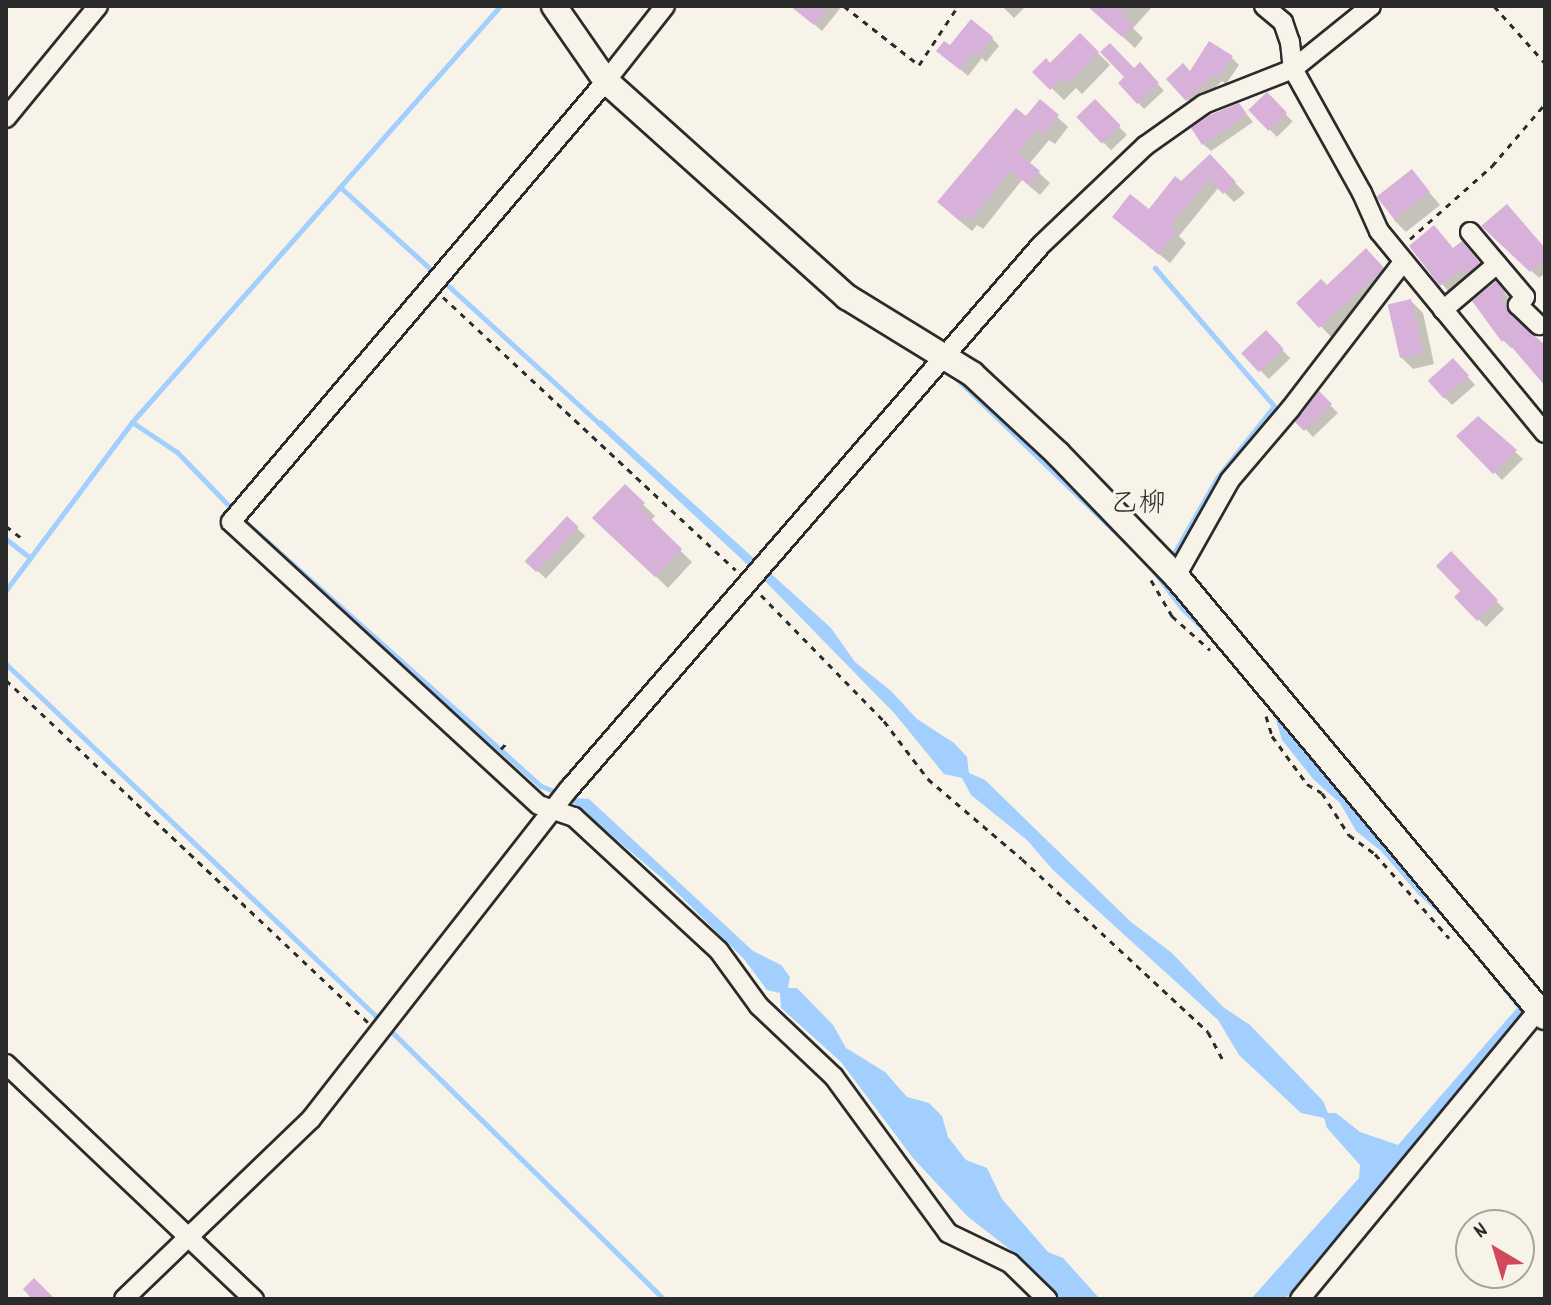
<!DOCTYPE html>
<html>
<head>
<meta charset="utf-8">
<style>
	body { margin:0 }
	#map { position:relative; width:1551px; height:1305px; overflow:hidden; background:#f7f3e8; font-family:Dekko,"Klee One",sans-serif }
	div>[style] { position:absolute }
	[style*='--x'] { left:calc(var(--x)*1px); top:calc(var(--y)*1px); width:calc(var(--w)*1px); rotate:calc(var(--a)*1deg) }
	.water>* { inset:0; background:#a2cffd }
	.shadow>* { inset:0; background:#0003; transform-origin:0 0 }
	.stream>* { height:5px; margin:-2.5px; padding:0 2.5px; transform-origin:2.5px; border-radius:2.5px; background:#a2cffd }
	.building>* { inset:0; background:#d7b1da; transform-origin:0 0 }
	.path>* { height:3px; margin-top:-1.5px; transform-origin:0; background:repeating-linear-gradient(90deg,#2b2b2b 0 6px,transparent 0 12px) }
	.roads { filter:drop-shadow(2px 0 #2b2b2b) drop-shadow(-2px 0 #2b2b2b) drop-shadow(0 2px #2b2b2b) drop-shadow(0 -2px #2b2b2b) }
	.street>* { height:18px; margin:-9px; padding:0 9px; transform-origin:9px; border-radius:9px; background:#f7f3e8 }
	.secondary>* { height:24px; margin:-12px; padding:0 12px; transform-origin:12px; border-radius:12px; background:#f7f3e8 }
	span { translate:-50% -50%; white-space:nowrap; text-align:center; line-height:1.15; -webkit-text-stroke:6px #f7f3e8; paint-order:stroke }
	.neighbourhood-label { font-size:28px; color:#2b2b2b }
	.frame { position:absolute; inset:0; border:8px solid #2b2b2b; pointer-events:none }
	.north { position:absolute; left:1455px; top:1209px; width:80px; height:80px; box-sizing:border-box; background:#f7f3e8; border:2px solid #a5a39c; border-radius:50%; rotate:322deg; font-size:22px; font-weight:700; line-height:32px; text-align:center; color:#2b2b2b }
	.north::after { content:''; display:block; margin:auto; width:28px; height:36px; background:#d1495b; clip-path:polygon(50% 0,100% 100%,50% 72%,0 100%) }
</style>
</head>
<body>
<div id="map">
	<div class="water">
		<i style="clip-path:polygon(601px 420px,831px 628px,855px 662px,891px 691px,917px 719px,954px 743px,967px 757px,969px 773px,985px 780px,1131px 922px,1172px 953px,1223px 1007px,1250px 1025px,1323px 1101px,1328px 1113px,1336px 1113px,1360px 1132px,1398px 1145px,1517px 1008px,1447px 921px,1418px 894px,1381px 851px,1356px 831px,1340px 803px,1314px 780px,1282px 740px,1272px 707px,1227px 655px,1181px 611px,1141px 558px,1143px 556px,1277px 706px,1325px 777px,1367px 819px,1414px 884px,1449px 917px,1526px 1009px,1285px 1299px,1251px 1299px,1359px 1178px,1360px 1165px,1327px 1128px,1324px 1118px,1301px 1113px,1239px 1055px,1218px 1020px,1053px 870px,1027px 840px,971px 795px,962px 778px,944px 774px,895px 714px,764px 580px,597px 425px)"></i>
		<i style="clip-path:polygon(574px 798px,589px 799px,753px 951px,781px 965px,790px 977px,788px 988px,797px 988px,833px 1025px,846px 1048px,885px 1072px,907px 1097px,929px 1103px,942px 1116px,948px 1137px,966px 1160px,987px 1168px,1002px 1199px,1048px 1252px,1063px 1258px,1100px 1299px,1061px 1299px,1017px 1255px,967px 1216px,913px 1158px,841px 1062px,781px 1008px,780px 993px,767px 990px,744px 959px,663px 879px,572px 802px)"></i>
	</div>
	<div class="shadow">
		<i style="clip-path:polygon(794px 6px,842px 6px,822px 31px)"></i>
		<i style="clip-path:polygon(1002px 6px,1026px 6px,1014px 18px)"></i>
		<i style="clip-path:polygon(1100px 6px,1153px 6px,1133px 28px,1143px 38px,1135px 48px,1107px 22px)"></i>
		<i style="clip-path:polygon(1080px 35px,1110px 65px,1082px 94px,1076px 88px,1064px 100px,1035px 72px,1050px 66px)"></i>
		<i style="clip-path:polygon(992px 38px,999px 46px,986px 62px,982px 58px,968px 76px,947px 58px,951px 48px)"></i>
		<i style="clip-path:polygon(1231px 57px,1239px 65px,1226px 84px,1222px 81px,1195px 107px,1169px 79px)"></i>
		<i style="left:1140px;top:65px;width:35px;height:27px;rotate:47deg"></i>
		<i style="left:1267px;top:95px;width:37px;height:22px;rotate:46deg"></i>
		<i style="left:1095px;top:102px;width:46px;height:22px;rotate:46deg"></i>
		<i style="clip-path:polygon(1239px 105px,1253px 122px,1211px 151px,1203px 144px)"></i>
		<i style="clip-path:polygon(1057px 117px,1068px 127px,1055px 144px,1049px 140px,1029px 164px,1050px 183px,1040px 195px,1022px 180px,983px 229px,977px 225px,972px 231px,950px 213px,1026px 119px)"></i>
		<i style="clip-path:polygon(1210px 157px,1245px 193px,1234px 202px,1219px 187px,1179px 236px,1186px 243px,1170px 263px,1125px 226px,1149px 212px)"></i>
		<i style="clip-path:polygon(1412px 172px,1440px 205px,1406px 232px,1394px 220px)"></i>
		<i style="clip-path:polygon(1483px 226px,1545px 250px,1545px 273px,1539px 278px)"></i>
		<i style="clip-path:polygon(1411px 247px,1469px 251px,1486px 271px,1475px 281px,1469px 275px,1449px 292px)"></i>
		<i style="clip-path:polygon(1366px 251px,1393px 279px,1331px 337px,1299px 303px,1327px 287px)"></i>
		<i style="clip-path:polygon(1503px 291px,1512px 301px,1507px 305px,1515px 321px,1545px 347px,1545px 382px,1514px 346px,1511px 348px,1504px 341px,1474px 302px)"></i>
		<i style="clip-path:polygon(1411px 301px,1423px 313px,1434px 364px,1413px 369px,1401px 357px)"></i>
		<i style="left:1266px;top:333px;width:35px;height:30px;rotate:46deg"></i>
		<i style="clip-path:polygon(1460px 368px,1475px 385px,1452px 405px,1444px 397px)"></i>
		<i style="clip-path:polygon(1319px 394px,1338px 413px,1313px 437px,1298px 421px)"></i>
		<i style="clip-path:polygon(1478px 419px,1523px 459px,1502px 480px,1459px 436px)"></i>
		<i style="clip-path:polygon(625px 487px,655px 516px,650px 521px,692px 562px,668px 588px,595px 518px)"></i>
		<i style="left:567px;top:519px;width:25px;height:58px;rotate:43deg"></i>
		<i style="clip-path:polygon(1451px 554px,1504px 609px,1486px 627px,1457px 597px,1463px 592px)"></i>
	</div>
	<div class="stream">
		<i style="--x:340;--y:187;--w:128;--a:42.2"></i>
		<i style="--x:1155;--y:268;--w:182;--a:49.2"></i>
		<i style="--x:1274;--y:406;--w:92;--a:128.4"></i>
		<i style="--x:1217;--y:478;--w:89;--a:119.7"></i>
		<i style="--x:442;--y:280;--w:218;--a:42.4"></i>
		<i style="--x:956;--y:378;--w:236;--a:44"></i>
		<i style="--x:132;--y:422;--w:54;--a:33.7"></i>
		<i style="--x:177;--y:452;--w:81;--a:46"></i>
		<i style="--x:240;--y:517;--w:404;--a:41.8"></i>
		<i style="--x:541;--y:786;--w:18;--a:22"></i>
		<i style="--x:6;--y:539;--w:31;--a:38"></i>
		<i style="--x:6;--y:590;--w:210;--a:-53.1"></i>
		<i style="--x:132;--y:422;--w:555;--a:-48.5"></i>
		<i style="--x:6;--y:664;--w:512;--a:43.58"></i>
		<i style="--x:394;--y:1034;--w:378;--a:44.5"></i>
	</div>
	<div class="building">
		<i style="clip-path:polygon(790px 6px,829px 6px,814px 25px)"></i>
		<i style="clip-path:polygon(1087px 6px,1130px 6px,1122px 15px,1133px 25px,1122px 37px)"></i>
		<i style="clip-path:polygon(971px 19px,993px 37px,978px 56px,973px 52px,960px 70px,936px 51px,944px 41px,950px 45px)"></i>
		<i style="clip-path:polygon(1080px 33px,1099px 52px,1068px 83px,1062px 78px,1050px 90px,1032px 72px,1046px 58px,1050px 63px)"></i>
		<i style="clip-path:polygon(1209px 41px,1233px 56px,1218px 78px,1213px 75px,1186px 101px,1166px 79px,1183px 63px,1190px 71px)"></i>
		<i style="clip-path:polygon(1110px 43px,1134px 68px,1140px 62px,1159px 83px,1137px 104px,1118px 83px,1124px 77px,1100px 52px)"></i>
		<i style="left:1267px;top:92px;width:29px;height:26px;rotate:46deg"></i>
		<i style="clip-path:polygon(1040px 99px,1059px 115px,1043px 135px,1037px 130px,1018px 153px,1040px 171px,1029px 185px,1010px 171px,971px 220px,965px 215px,960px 221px,937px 202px,1016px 108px,1026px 116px)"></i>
		<i style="left:1095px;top:99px;width:37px;height:26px;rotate:46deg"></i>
		<i style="clip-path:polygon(1239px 103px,1247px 114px,1202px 145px,1191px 128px,1210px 115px)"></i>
		<i style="clip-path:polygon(1210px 154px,1236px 182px,1223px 194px,1209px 179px,1170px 226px,1177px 232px,1159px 255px,1112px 217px,1130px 194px,1149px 209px,1175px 176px,1181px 181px)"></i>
		<i style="left:1412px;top:169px;width:29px;height:45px;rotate:52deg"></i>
		<i style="clip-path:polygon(1507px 204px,1545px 248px,1545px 259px,1530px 272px,1481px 226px)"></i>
		<i style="clip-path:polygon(1434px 225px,1453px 248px,1462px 241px,1480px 263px,1466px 275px,1461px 269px,1440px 286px,1409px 246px)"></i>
		<i style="clip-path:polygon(1366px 248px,1384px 268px,1319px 328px,1296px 303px,1321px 279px,1327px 285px)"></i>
		<i style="clip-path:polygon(1496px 281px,1505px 292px,1501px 297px,1509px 313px,1545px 345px,1545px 386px,1505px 339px,1502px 342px,1472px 301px)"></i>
		<i style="left:1411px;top:299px;width:55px;height:24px;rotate:77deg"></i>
		<i style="left:1266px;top:330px;width:26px;height:34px;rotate:47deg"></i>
		<i style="left:1453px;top:358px;width:24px;height:34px;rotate:48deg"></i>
		<i style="clip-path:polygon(1319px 391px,1332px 404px,1304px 431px,1295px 422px)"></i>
		<i style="clip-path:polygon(1478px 416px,1517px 450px,1493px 474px,1456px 436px)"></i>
		<i style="clip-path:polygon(625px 484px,645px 503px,640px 508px,682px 549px,655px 577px,592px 518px)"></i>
		<i style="left:567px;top:516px;width:16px;height:62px;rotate:43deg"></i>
		<i style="clip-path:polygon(1451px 551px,1498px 600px,1477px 621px,1454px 597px,1460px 591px,1436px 566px)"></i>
		<i style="clip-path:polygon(34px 1278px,55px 1299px,32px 1299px,23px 1289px)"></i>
	</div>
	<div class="path">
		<i style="--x:844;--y:6;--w:95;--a:38.2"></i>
		<i style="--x:919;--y:65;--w:71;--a:-56.5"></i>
		<i style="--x:1494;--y:6;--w:76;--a:48.2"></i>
		<i style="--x:1410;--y:239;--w:110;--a:-41.7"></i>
		<i style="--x:1492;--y:166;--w:82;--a:-49.5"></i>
		<i style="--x:443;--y:297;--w:400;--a:43"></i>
		<i style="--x:6;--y:526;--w:23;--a:38"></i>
		<i style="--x:1151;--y:580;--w:42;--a:59.7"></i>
		<i style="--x:1172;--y:616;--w:51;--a:41.8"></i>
		<i style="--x:761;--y:595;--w:176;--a:45.7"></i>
		<i style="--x:884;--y:721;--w:73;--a:52.8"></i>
		<i style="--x:928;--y:779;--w:123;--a:40.4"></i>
		<i style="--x:1022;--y:859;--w:254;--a:42.9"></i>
		<i style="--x:1208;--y:1032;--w:32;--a:62"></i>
		<i style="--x:6;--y:680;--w:498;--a:43.4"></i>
		<i style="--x:1266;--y:716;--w:21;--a:73"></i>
		<i style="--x:1272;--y:736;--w:59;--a:53.9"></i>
		<i style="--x:1307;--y:784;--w:17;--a:31"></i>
		<i style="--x:1322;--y:793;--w:50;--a:57.3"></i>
		<i style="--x:1349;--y:835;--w:32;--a:36"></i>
		<i style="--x:1375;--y:854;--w:112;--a:48.6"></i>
		<i style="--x:501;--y:749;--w:12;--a:-48"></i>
	</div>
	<div class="roads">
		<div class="street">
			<i style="--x:665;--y:6;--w:95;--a:128.2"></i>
			<i style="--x:606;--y:81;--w:579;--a:130.38"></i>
			<i style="--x:231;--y:522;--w:418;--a:42.6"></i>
			<i style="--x:539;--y:805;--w:37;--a:19"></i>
			<i style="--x:574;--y:817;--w:197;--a:42.7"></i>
			<i style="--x:719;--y:951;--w:68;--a:54"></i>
			<i style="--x:759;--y:1006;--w:103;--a:43.4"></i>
			<i style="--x:834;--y:1077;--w:193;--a:53.8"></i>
			<i style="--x:948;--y:1233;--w:69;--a:25.8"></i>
			<i style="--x:1010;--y:1263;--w:52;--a:44.2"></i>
			<i style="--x:1264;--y:6;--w:25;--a:40"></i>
			<i style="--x:1283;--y:22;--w:21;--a:71"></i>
			<i style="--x:1290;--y:42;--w:27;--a:84"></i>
			<i style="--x:1293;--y:69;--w:142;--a:60.9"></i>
			<i style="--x:1362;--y:193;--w:42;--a:65.9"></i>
			<i style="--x:1379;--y:231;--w:261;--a:50.6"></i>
			<i style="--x:6;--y:118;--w:145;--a:-50.6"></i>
			<i style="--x:1470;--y:232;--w:85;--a:49.8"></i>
			<i style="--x:1525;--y:297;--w:11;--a:131"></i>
			<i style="--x:1518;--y:305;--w:29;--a:44"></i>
			<i style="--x:1443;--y:310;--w:71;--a:-40.4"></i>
			<i style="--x:1176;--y:576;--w:110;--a:-60.6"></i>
			<i style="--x:1230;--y:480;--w:94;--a:-49.7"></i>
			<i style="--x:1291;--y:408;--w:184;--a:-52.5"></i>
			<i style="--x:6;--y:1064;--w:342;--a:43.5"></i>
			<i style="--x:124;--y:1299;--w:260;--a:-43.9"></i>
			<i style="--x:311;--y:1119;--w:419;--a:-52"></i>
			<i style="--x:569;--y:789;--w:720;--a:-49.05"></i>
			<i style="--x:1041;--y:245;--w:144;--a:-43.6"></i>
			<i style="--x:1145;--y:146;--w:72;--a:-35.4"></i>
			<i style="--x:1204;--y:104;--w:96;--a:-21.5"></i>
			<i style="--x:1293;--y:69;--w:100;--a:-38.9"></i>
			<i style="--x:1300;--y:1299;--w:376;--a:-50.5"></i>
		</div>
		<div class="secondary">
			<i style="--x:554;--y:6;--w:91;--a:55.3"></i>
			<i style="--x:606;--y:81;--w:324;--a:41.9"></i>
			<i style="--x:847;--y:297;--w:147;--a:31.6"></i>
			<i style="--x:972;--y:374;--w:117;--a:42.9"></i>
			<i style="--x:1058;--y:454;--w:170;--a:46"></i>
			<i style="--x:1176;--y:576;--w:575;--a:50.08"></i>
		</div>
	</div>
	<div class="neighbourhood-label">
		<span style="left:1138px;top:506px">乙柳</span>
	</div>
	<div class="frame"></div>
	<div class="north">N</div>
</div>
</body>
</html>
